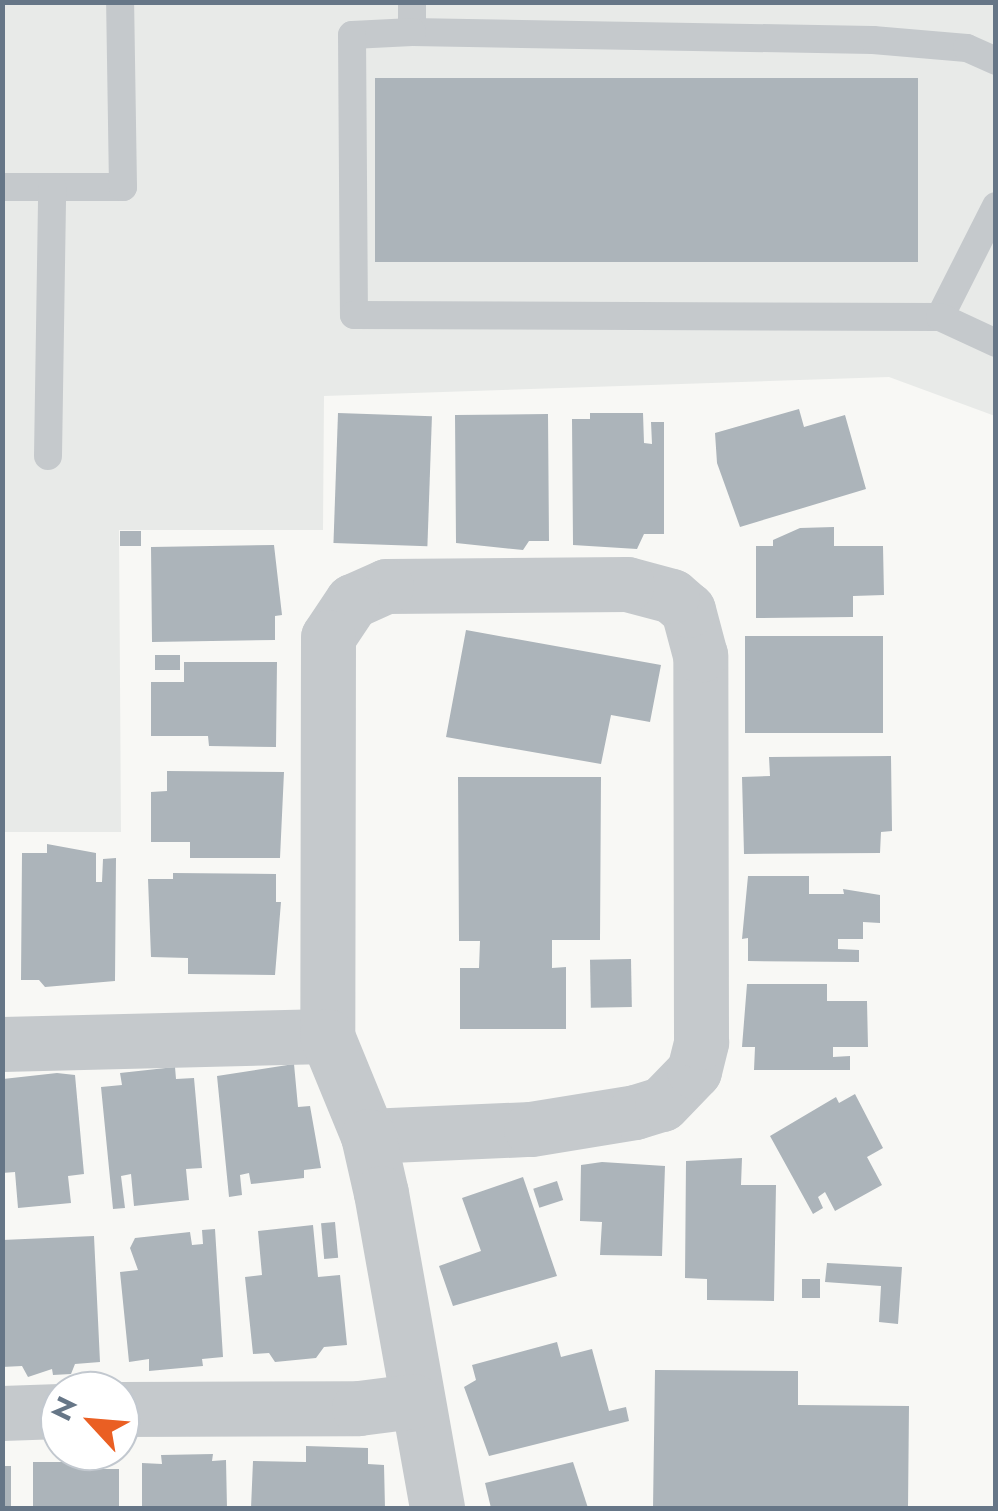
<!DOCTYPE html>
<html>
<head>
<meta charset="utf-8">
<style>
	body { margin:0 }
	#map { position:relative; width:998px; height:1511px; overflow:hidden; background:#f8f8f5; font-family:Jost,sans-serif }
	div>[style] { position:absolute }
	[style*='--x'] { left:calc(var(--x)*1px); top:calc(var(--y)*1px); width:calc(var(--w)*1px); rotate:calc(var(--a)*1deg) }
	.built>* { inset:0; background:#e8eae8 }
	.building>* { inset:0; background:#acb4ba; transform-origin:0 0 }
	.service>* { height:28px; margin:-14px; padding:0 14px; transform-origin:14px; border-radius:14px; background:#c5c9cc }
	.minor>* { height:55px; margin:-27.5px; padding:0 27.5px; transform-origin:27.5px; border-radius:27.5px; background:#c5c9cc }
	span { translate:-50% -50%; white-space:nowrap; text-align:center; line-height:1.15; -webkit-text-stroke:10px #fff; paint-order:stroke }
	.frame { position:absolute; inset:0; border:5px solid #667687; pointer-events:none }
	.north { position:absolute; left:40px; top:1371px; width:100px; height:100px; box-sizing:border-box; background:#fff; border:2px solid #c2c8cf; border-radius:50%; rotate:296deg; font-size:28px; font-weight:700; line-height:40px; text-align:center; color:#667687 }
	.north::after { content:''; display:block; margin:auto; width:35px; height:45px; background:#ea5f23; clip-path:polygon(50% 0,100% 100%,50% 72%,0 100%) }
</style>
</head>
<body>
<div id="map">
	<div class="built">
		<i style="clip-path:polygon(2px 3px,995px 3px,995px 416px,889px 377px,324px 396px,323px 530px,119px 530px,121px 832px,3px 832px)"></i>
	</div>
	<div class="building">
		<i style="left:375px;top:78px;width:543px;height:184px"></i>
		<i style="clip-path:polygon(799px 409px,804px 427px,845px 415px,866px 489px,740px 527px,717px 463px,715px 433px)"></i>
		<i style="left:338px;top:413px;width:94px;height:130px;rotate:2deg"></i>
		<i style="clip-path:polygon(590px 413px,643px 413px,644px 443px,652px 444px,651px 422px,664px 422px,664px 534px,644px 534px,637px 549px,573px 545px,572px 419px,590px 419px)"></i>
		<i style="clip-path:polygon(548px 414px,549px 541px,529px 541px,523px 550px,456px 543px,455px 415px)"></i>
		<i style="clip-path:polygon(834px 527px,834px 546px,883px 546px,884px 595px,853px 596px,853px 617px,756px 618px,756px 546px,773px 546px,773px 540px,800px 528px)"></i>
		<i style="left:141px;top:531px;width:15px;height:21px;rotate:90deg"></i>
		<i style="clip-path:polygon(274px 545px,282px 615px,275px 616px,275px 640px,152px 642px,151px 547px)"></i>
		<i style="clip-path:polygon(466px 630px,661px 665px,650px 722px,611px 715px,601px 764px,446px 737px)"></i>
		<i style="left:745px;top:636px;width:138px;height:97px"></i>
		<i style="left:155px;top:655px;width:25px;height:15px"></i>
		<i style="clip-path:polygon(184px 662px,277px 662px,276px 747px,209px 746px,208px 736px,151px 736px,151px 682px,184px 682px)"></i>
		<i style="clip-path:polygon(891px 756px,892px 831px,881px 832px,880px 853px,744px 854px,742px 777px,770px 776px,769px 757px)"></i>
		<i style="clip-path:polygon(167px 771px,284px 772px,280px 858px,190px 858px,190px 842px,151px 842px,151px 792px,167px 791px)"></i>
		<i style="clip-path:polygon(458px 777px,601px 777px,600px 940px,552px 940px,552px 968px,566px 967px,566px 1029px,460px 1029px,460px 968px,479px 968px,480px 941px,459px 941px)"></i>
		<i style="clip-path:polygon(47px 844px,96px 853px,96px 882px,102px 882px,103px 859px,116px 858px,115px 981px,45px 987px,39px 980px,21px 980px,22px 853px,47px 853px)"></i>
		<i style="clip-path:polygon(173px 873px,276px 874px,276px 902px,281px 902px,275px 975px,188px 974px,188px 958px,151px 957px,148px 879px,173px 879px)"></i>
		<i style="clip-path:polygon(748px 876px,809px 876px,809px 894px,844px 894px,843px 889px,880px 895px,880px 923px,863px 922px,863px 939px,838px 939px,838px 949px,859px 950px,859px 962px,748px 961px,748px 938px,742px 939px)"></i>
		<i style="left:631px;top:959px;width:48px;height:41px;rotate:89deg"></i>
		<i style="clip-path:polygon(747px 984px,827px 984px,827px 1001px,867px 1001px,868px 1047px,833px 1047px,833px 1057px,850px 1056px,850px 1070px,754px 1070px,755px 1047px,742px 1047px)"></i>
		<i style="clip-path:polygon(294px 1064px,298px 1107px,310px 1106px,321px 1168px,304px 1170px,304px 1178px,251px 1184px,249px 1173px,240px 1175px,242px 1195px,229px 1197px,217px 1076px)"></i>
		<i style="clip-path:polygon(175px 1067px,176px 1079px,194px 1078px,202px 1168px,186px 1169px,189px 1200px,134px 1206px,131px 1174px,121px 1176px,125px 1208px,113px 1209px,101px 1087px,122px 1085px,120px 1073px)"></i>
		<i style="clip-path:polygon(57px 1073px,75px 1075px,84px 1174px,68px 1176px,71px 1203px,18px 1208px,15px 1172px,2px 1173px,3px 1079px)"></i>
		<i style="clip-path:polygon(855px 1094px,883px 1148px,867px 1157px,882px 1185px,835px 1211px,825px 1192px,818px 1197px,823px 1208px,813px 1214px,770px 1136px,836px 1097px,839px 1103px)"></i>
		<i style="clip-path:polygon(742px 1158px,741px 1185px,776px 1185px,774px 1301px,707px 1300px,707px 1279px,685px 1278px,686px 1161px)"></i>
		<i style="clip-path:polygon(602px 1162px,665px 1166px,662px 1256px,600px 1255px,602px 1222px,580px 1221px,581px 1165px)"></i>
		<i style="clip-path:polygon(523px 1177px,557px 1276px,453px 1306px,439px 1266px,481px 1251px,462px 1198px)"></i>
		<i style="left:557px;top:1181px;width:20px;height:25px;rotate:72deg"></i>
		<i style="left:335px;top:1222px;width:36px;height:14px;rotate:85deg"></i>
		<i style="clip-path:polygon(313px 1225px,318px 1277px,340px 1275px,347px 1345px,324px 1347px,316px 1358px,275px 1362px,269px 1353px,253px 1354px,245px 1277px,262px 1275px,258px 1231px)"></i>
		<i style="clip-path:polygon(215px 1229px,223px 1357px,202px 1359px,203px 1366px,149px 1371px,149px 1359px,129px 1362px,120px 1272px,138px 1270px,130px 1248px,135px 1238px,190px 1232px,192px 1245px,203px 1244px,202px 1230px)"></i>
		<i style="clip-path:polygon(94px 1236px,100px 1362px,75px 1364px,71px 1374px,53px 1375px,52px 1369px,28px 1377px,22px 1366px,2px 1367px,2px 1240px)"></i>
		<i style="clip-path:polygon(827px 1263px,902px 1267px,898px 1324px,879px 1322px,881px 1286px,825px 1282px)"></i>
		<i style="left:802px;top:1279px;width:18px;height:19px"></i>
		<i style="clip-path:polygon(557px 1342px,561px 1357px,592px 1349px,609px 1411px,626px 1407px,629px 1421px,489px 1456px,464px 1387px,476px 1380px,472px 1365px)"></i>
		<i style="clip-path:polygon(655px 1370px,798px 1371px,798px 1405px,909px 1406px,908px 1508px,653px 1508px)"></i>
		<i style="clip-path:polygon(306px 1446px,368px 1448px,368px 1464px,384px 1465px,385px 1508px,251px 1508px,253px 1461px,306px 1462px)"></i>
		<i style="clip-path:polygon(213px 1454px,212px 1461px,226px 1460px,227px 1508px,142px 1508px,142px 1463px,162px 1464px,161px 1455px)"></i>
		<i style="clip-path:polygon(33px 1462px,101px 1462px,102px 1469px,119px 1469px,119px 1508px,33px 1508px)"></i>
		<i style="clip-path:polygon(573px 1462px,588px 1508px,491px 1508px,485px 1483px)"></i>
		<i style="left:2px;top:1466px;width:9px;height:42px"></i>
	</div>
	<div class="service">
		<i style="--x:412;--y:2;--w:30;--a:90"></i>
		<i style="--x:412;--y:32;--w:461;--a:1"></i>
		<i style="--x:873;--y:40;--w:94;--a:4.9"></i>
		<i style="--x:967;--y:48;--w:32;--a:24"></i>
		<i style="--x:412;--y:32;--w:60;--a:177.1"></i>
		<i style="--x:352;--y:35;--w:280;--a:89.6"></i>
		<i style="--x:354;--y:315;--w:586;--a:0.2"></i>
		<i style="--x:2;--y:187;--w:121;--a:0"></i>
		<i style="--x:123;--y:187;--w:185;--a:-90.9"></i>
		<i style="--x:996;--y:206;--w:124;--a:116.8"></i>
		<i style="--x:940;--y:317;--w:62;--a:24.9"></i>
		<i style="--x:48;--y:456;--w:269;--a:-89.1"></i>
	</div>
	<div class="minor">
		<i style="--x:2;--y:1044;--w:325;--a:-1.4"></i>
		<i style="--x:368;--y:1136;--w:163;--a:-2.5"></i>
		<i style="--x:531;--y:1129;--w:105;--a:-9.3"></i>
		<i style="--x:635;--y:1112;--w:28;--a:-17"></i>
		<i style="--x:662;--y:1104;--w:46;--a:-45.9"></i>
		<i style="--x:694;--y:1071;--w:30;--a:-76"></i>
		<i style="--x:701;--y:1042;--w:387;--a:-90.1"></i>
		<i style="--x:700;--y:655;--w:47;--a:-104.9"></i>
		<i style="--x:688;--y:610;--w:21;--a:-139"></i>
		<i style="--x:672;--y:596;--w:47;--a:-165.1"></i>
		<i style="--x:627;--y:584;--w:241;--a:179.5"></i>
		<i style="--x:386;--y:586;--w:37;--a:156"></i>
		<i style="--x:352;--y:601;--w:43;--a:123.7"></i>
		<i style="--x:328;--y:637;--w:399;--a:90.1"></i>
		<i style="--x:327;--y:1036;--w:108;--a:67.7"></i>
		<i style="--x:368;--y:1136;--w:58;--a:77.2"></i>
		<i style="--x:381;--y:1193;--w:320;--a:79.9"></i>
		<i style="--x:120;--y:1409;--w:239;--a:-0.2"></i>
		<i style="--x:359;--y:1408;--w:55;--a:-7.3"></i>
		<i style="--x:2;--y:1413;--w:58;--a:-2"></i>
	</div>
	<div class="frame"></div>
	<div class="north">N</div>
</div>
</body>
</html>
